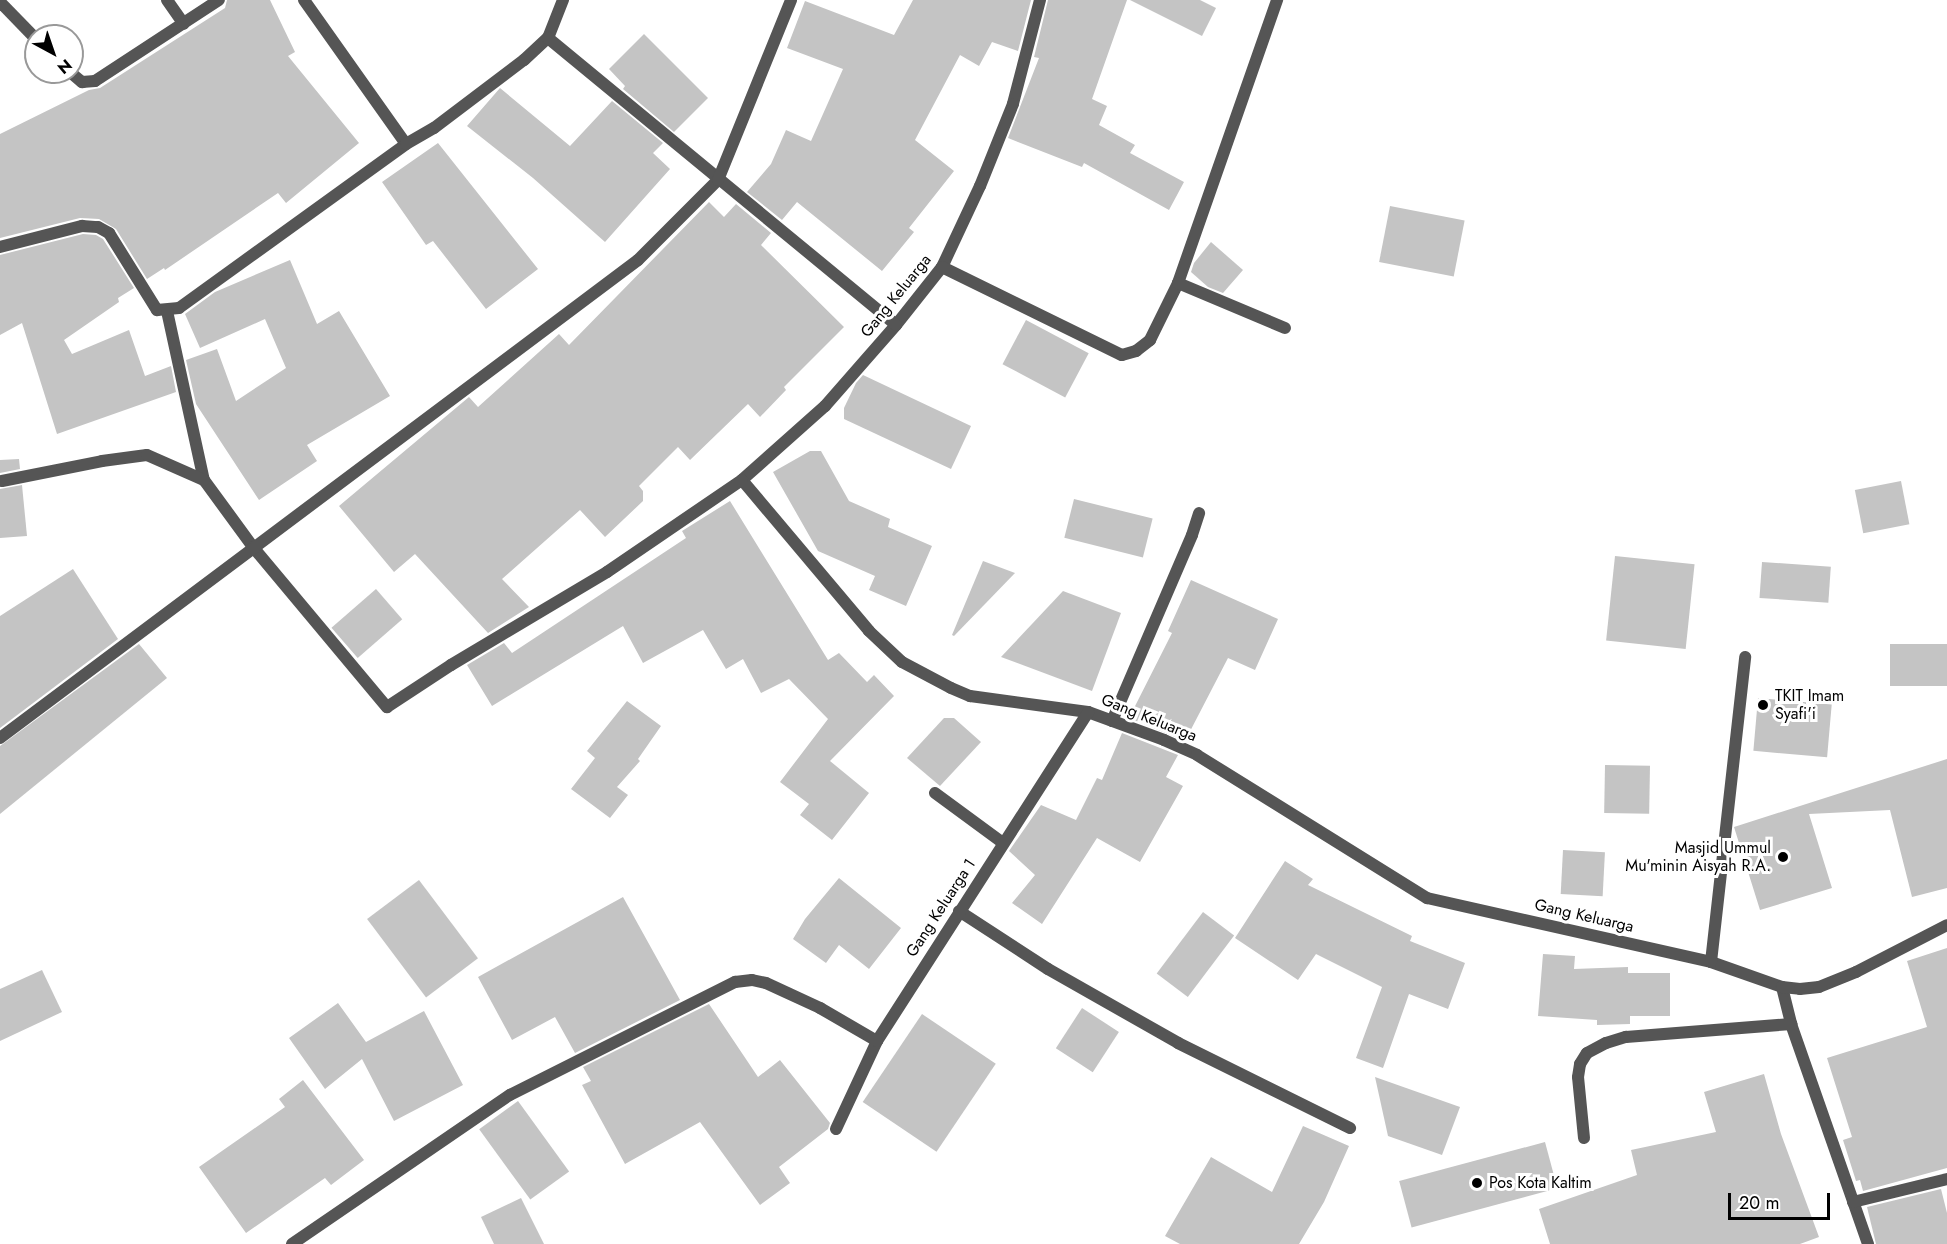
<!DOCTYPE html>
<html>
<head>
<meta charset="utf-8">
<style>
	body { margin:0 }
	#map { position:relative; width:1947px; height:1244px; overflow:hidden; background:#fff; font-family:Jost,sans-serif }
	div>[style] { position:absolute }
	[style*='--x'] { left:calc(var(--x)*1px); top:calc(var(--y)*1px); width:calc(var(--w)*1px); rotate:calc(var(--a)*1deg) }
	.building>* { inset:0; background:#c4c4c4; transform-origin:0 0 }
	.minor>* { height:12px; margin:-6px; padding:0 6px; transform-origin:6px; border-radius:6px; background:#555 }
	.dots>* { width:16px; height:16px; translate:-50% -50%; box-sizing:border-box; border:3px solid #fff; border-radius:50% }
	span { translate:-50% -50%; white-space:nowrap; text-align:center; line-height:1.15; -webkit-text-stroke:6px #fff; paint-order:stroke }
	.street-label { font-size:16px; color:#000 }
	.poi-label { font-size:16px; color:#000 }
	.left { translate:0 -50%; text-align:left }
	.right { translate:-100% -50%; text-align:right }
	.north { position:absolute; left:24px; top:24px; width:60px; height:60px; box-sizing:border-box; background:#fff; border:2px solid #999; border-radius:50%; rotate:140deg; font-size:16px; font-weight:700; line-height:24px; text-align:center; color:#000 }
	.north::after { content:''; display:block; margin:auto; width:21px; height:27px; background:#000; clip-path:polygon(50% 0,100% 100%,50% 72%,0 100%) }
	.scale { position:absolute; left:1728px; top:1193px; width:102px; height:27px; box-sizing:border-box; border:3px solid #000; border-top:0; padding-left:8px; font-size:18px; line-height:21px; white-space:nowrap; color:#000; -webkit-text-stroke:4px #fff; paint-order:stroke }
</style>
</head>
<body>
<div id="map">
	<div class="building">
		<i style="clip-path:polygon(227px 0,270px 0,295px 52px,288px 56px,359px 143px,286px 203px,278px 193px,165px 270px,164px 268px,147px 279px,116px 229px,99px 219px,80px 218px,0 238px,0 134px,89px 90px,100px 88px,225px 8px)"></i>
		<i style="clip-path:polygon(913px 0,1031px 0,1018px 51px,992px 42px,979px 66px,960px 55px,915px 140px,954px 171px,909px 228px,914px 232px,882px 271px,797px 202px,782px 220px,747px 192px,771px 164px,786px 130px,811px 141px,843px 69px,787px 48px,805px 1px,894px 35px)"></i>
		<i style="clip-path:polygon(1048px 0,1127px 0,1092px 99px,1107px 106px,1099px 125px,1135px 145px,1130px 153px,1184px 182px,1169px 210px,1084px 163px,1082px 167px,1008px 138px,1039px 58px,1034px 57px)"></i>
		<i style="clip-path:polygon(1130px 0,1200px 0,1216px 8px,1202px 36px)"></i>
		<i style="clip-path:polygon(644px 34px,708px 98px,674px 132px,623px 89px,625px 86px,609px 69px)"></i>
		<i style="clip-path:polygon(500px 88px,570px 146px,612px 101px,663px 143px,653px 153px,670px 169px,605px 242px,533px 178px,467px 126px)"></i>
		<i style="clip-path:polygon(438px 143px,538px 269px,486px 309px,433px 241px,426px 245px,382px 182px)"></i>
		<i style="clip-path:polygon(709px 202px,724px 217px,736px 204px,771px 233px,761px 245px,844px 327px,784px 387px,786px 390px,760px 417px,748px 404px,690px 460px,678px 447px,639px 486px,643px 491px,643px 501px,605px 537px,580px 510px,502px 579px,529px 607px,488px 633px,415px 554px,394px 572px,339px 506px,469px 397px,478px 407px,559px 334px,569px 345px)"></i>
		<i style="left:1390px;top:206px;width:76px;height:57px;rotate:11deg"></i>
		<i style="clip-path:polygon(83px 234px,96px 235px,103px 239px,134px 288px,118px 298px,119px 302px,64px 340px,72px 354px,129px 330px,145px 376px,171px 366px,176px 392px,57px 434px,22px 323px,0 335px,0 255px)"></i>
		<i style="clip-path:polygon(1211px 242px,1243px 270px,1223px 293px,1208px 287px,1191px 272px,1194px 263px)"></i>
		<i style="clip-path:polygon(290px 260px,317px 324px,339px 311px,390px 396px,307px 445px,317px 461px,259px 500px,196px 404px,186px 360px,217px 349px,236px 401px,286px 368px,265px 319px,200px 348px,185px 314px,215px 292px)"></i>
		<i style="left:1026px;top:320px;width:71px;height:50px;rotate:28deg"></i>
		<i style="clip-path:polygon(863px 375px,971px 426px,951px 469px,844px 419px,844px 408px,856px 383px)"></i>
		<i style="clip-path:polygon(810px 451px,821px 451px,849px 501px,890px 519px,888px 527px,932px 546px,906px 606px,869px 590px,875px 576px,818px 551px,773px 472px)"></i>
		<i style="clip-path:polygon(19px 459px,20px 469px,0 473px,0 460px)"></i>
		<i style="left:1901px;top:481px;width:44px;height:47px;rotate:79deg"></i>
		<i style="clip-path:polygon(22px 485px,27px 536px,0 538px,0 489px)"></i>
		<i style="left:1074px;top:499px;width:81px;height:40px;rotate:14deg"></i>
		<i style="clip-path:polygon(730px 501px,828px 660px,839px 653px,867px 682px,874px 675px,894px 696px,830px 761px,869px 793px,832px 840px,800px 815px,809px 804px,780px 782px,828px 719px,789px 679px,761px 693px,743px 659px,726px 669px,703px 630px,643px 663px,623px 626px,492px 706px,467px 665px,504px 643px,512px 653px,686px 538px,682px 531px)"></i>
		<i style="left:1615px;top:556px;width:80px;height:85px;rotate:6deg"></i>
		<i style="clip-path:polygon(983px 561px,1015px 573px,954px 636px,952px 635px)"></i>
		<i style="left:1762px;top:562px;width:69px;height:36px;rotate:4deg"></i>
		<i style="clip-path:polygon(73px 569px,118px 639px,0 728px,0 616px)"></i>
		<i style="clip-path:polygon(1191px 580px,1278px 619px,1255px 670px,1228px 658px,1185px 741px,1129px 718px,1172px 633px,1168px 631px)"></i>
		<i style="left:376px;top:589px;width:40px;height:59px;rotate:49deg"></i>
		<i style="clip-path:polygon(1063px 591px,1121px 613px,1092px 691px,1001px 657px)"></i>
		<i style="clip-path:polygon(139px 644px,167px 678px,0 814px,0 746px)"></i>
		<i style="left:1947px;top:644px;width:42px;height:57px;rotate:90deg"></i>
		<i style="left:1758px;top:698px;width:74px;height:53px;rotate:5deg"></i>
		<i style="clip-path:polygon(627px 701px,661px 726px,638px 759px,640px 761px,617px 787px,628px 795px,610px 818px,571px 789px,595px 758px,587px 751px)"></i>
		<i style="clip-path:polygon(944px 718px,954px 718px,981px 742px,940px 786px,907px 758px)"></i>
		<i style="clip-path:polygon(1122px 733px,1178px 755px,1166px 777px,1183px 786px,1140px 862px,1097px 838px,1042px 924px,1012px 903px,1035px 875px,1009px 851px,1041px 805px,1076px 820px,1097px 778px,1102px 780px)"></i>
		<i style="clip-path:polygon(1947px 759px,1947px 888px,1912px 897px,1890px 810px,1809px 814px,1832px 888px,1760px 910px,1734px 827px)"></i>
		<i style="left:1605px;top:765px;width:45px;height:48px;rotate:1deg"></i>
		<i style="left:1563px;top:850px;width:42px;height:44px;rotate:3deg"></i>
		<i style="clip-path:polygon(1285px 861px,1313px 879px,1308px 885px,1412px 936px,1410px 941px,1465px 963px,1448px 1009px,1409px 994px,1383px 1068px,1356px 1058px,1382px 987px,1316px 954px,1298px 980px,1235px 938px)"></i>
		<i style="clip-path:polygon(839px 878px,901px 928px,869px 969px,839px 945px,826px 963px,793px 939px,805px 919px)"></i>
		<i style="left:419px;top:880px;width:98px;height:65px;rotate:53deg"></i>
		<i style="clip-path:polygon(623px 897px,680px 1000px,575px 1053px,555px 1017px,512px 1040px,478px 977px)"></i>
		<i style="left:1203px;top:912px;width:39px;height:77px;rotate:37deg"></i>
		<i style="clip-path:polygon(1947px 948px,1947px 1168px,1863px 1191px,1860px 1180px,1856px 1181px,1843px 1140px,1852px 1137px,1827px 1058px,1927px 1027px,1907px 961px)"></i>
		<i style="clip-path:polygon(1543px 954px,1575px 956px,1574px 969px,1628px 967px,1628px 973px,1670px 973px,1670px 1016px,1630px 1016px,1630px 1024px,1597px 1025px,1597px 1020px,1538px 1016px)"></i>
		<i style="clip-path:polygon(42px 970px,62px 1012px,0 1041px,0 989px)"></i>
		<i style="clip-path:polygon(338px 1003px,366px 1042px,424px 1011px,463px 1085px,394px 1121px,362px 1059px,325px 1089px,289px 1038px)"></i>
		<i style="clip-path:polygon(709px 1004px,758px 1077px,780px 1060px,830px 1123px,828px 1129px,779px 1167px,790px 1183px,760px 1205px,700px 1122px,625px 1164px,582px 1085px,591px 1081px,583px 1067px)"></i>
		<i style="left:1082px;top:1008px;width:44px;height:48px;rotate:33deg"></i>
		<i style="left:922px;top:1014px;width:89px;height:106px;rotate:34deg"></i>
		<i style="clip-path:polygon(1764px 1074px,1781px 1134px,1819px 1237px,1800px 1244px,1550px 1244px,1539px 1209px,1637px 1175px,1631px 1150px,1716px 1132px,1704px 1092px)"></i>
		<i style="clip-path:polygon(1375px 1077px,1460px 1107px,1442px 1155px,1388px 1136px)"></i>
		<i style="clip-path:polygon(303px 1080px,364px 1160px,331px 1185px,325px 1178px,246px 1233px,199px 1167px,285px 1107px,279px 1099px)"></i>
		<i style="left:518px;top:1101px;width:87px;height:48px;rotate:54deg"></i>
		<i style="clip-path:polygon(1303px 1126px,1349px 1146px,1324px 1202px,1299px 1244px,1180px 1244px,1165px 1236px,1211px 1157px,1272px 1192px)"></i>
		<i style="left:1545px;top:1142px;width:48px;height:151px;rotate:75deg"></i>
		<i style="clip-path:polygon(1941px 1189px,1947px 1213px,1947px 1244px,1876px 1244px,1867px 1207px)"></i>
		<i style="clip-path:polygon(521px 1198px,544px 1244px,494px 1244px,481px 1217px)"></i>
	</div>
	<div class="minor">
		<i style="--x:167;--y:0;--w:29;--a:55"></i>
		<i style="--x:304;--y:0;--w:176;--a:54.7"></i>
		<i style="--x:1040;--y:0;--w:107;--a:104.6"></i>
		<i style="--x:1013;--y:104;--w:88;--a:111.9"></i>
		<i style="--x:980;--y:186;--w:89;--a:115.1"></i>
		<i style="--x:942;--y:267;--w:74;--a:128.4"></i>
		<i style="--x:896;--y:325;--w:108;--a:131.2"></i>
		<i style="--x:825;--y:406;--w:111;--a:138.3"></i>
		<i style="--x:742;--y:480;--w:197;--a:49.9"></i>
		<i style="--x:869;--y:631;--w:45;--a:43.2"></i>
		<i style="--x:902;--y:662;--w:55;--a:28"></i>
		<i style="--x:951;--y:688;--w:21;--a:23"></i>
		<i style="--x:970;--y:696;--w:119;--a:7.7"></i>
		<i style="--x:1088;--y:712;--w:81;--a:20.2"></i>
		<i style="--x:1164;--y:740;--w:36;--a:24"></i>
		<i style="--x:1197;--y:755;--w:271;--a:31.9"></i>
		<i style="--x:1427;--y:898;--w:291;--a:12.7"></i>
		<i style="--x:1711;--y:962;--w:75;--a:19.4"></i>
		<i style="--x:1782;--y:987;--w:38;--a:76"></i>
		<i style="--x:1791;--y:1024;--w:233;--a:70.7"></i>
		<i style="--x:0;--y:2;--w:52;--a:45.8"></i>
		<i style="--x:548;--y:38;--w:41;--a:-68.5"></i>
		<i style="--x:70;--y:72;--w:16;--a:40"></i>
		<i style="--x:82;--y:82;--w:13;--a:-4"></i>
		<i style="--x:95;--y:81;--w:148;--a:-33.2"></i>
		<i style="--x:0;--y:247;--w:85;--a:-14.4"></i>
		<i style="--x:82;--y:226;--w:16;--a:4"></i>
		<i style="--x:98;--y:227;--w:13;--a:29"></i>
		<i style="--x:109;--y:233;--w:91;--a:58.1"></i>
		<i style="--x:157;--y:310;--w:22;--a:-5"></i>
		<i style="--x:179;--y:308;--w:280;--a:-35.8"></i>
		<i style="--x:406;--y:144;--w:32;--a:-30"></i>
		<i style="--x:434;--y:128;--w:113;--a:-37.1"></i>
		<i style="--x:524;--y:60;--w:33;--a:-43"></i>
		<i style="--x:548;--y:38;--w:451;--a:39.5"></i>
		<i style="--x:942;--y:267;--w:200;--a:26.1"></i>
		<i style="--x:1122;--y:355;--w:15;--a:-16"></i>
		<i style="--x:1136;--y:351;--w:18;--a:-38"></i>
		<i style="--x:1150;--y:340;--w:64;--a:-63.8"></i>
		<i style="--x:1178;--y:283;--w:300;--a:-70.7"></i>
		<i style="--x:1178;--y:283;--w:116;--a:22.8"></i>
		<i style="--x:167;--y:311;--w:173;--a:77.7"></i>
		<i style="--x:204;--y:480;--w:83;--a:53.8"></i>
		<i style="--x:253;--y:547;--w:209;--a:50.1"></i>
		<i style="--x:387;--y:707;--w:77;--a:-33.3"></i>
		<i style="--x:451;--y:665;--w:182;--a:-30.8"></i>
		<i style="--x:607;--y:572;--w:163;--a:-34.3"></i>
		<i style="--x:2;--y:481;--w:102;--a:-11.3"></i>
		<i style="--x:102;--y:461;--w:45;--a:-7.6"></i>
		<i style="--x:147;--y:455;--w:62;--a:23.7"></i>
		<i style="--x:1112;--y:721;--w:202;--a:-66.7"></i>
		<i style="--x:1192;--y:535;--w:23;--a:-72"></i>
		<i style="--x:0;--y:738;--w:797;--a:-36.84"></i>
		<i style="--x:638;--y:260;--w:113;--a:-45"></i>
		<i style="--x:718;--y:180;--w:194;--a:-67.9"></i>
		<i style="--x:935;--y:793;--w:84;--a:36.3"></i>
		<i style="--x:959;--y:911;--w:106;--a:33.1"></i>
		<i style="--x:1048;--y:969;--w:150;--a:29.6"></i>
		<i style="--x:1178;--y:1043;--w:192;--a:26.3"></i>
		<i style="--x:1711;--y:962;--w:307;--a:-83.6"></i>
		<i style="--x:1782;--y:987;--w:18;--a:6"></i>
		<i style="--x:1800;--y:989;--w:19;--a:-6"></i>
		<i style="--x:1819;--y:987;--w:40;--a:-22"></i>
		<i style="--x:1856;--y:972;--w:102;--a:-27.3"></i>
		<i style="--x:836;--y:1129;--w:97;--a:-65"></i>
		<i style="--x:877;--y:1041;--w:391;--a:-57.3"></i>
		<i style="--x:1584;--y:1138;--w:61;--a:-95.6"></i>
		<i style="--x:1578;--y:1077;--w:13;--a:-81"></i>
		<i style="--x:1580;--y:1064;--w:13;--a:-58"></i>
		<i style="--x:1587;--y:1053;--w:21;--a:-28"></i>
		<i style="--x:1606;--y:1043;--w:21;--a:-17"></i>
		<i style="--x:1626;--y:1037;--w:166;--a:-4.5"></i>
		<i style="--x:1853;--y:1202;--w:97;--a:-13.7"></i>
		<i style="--x:292;--y:1244;--w:264;--a:-34.4"></i>
		<i style="--x:510;--y:1095;--w:252;--a:-26.7"></i>
		<i style="--x:735;--y:982;--w:17;--a:-7"></i>
		<i style="--x:752;--y:980;--w:14;--a:12"></i>
		<i style="--x:766;--y:983;--w:60;--a:24.8"></i>
		<i style="--x:820;--y:1008;--w:66;--a:30.1"></i>
	</div>
	<div class="dots">
		<i style="left:1763px;top:705px;background:#000"></i>
		<i style="left:1783px;top:857px;background:#000"></i>
		<i style="left:1477px;top:1183px;background:#000"></i>
	</div>
	<div class="street-label">
		<span style="left:896px;top:296px;rotate:-51deg">Gang Keluarga</span>
		<span style="left:1149px;top:718px;rotate:22deg">Gang Keluarga</span>
		<span style="left:941px;top:908px;rotate:-57deg">Gang Keluarga 1</span>
		<span style="left:1584px;top:916px;rotate:13deg">Gang Keluarga</span>
	</div>
	<div class="poi-label">
		<span class="left" style="left:1775px;top:705px">TKIT Imam<br>Syafi'i</span>
		<span class="right" style="left:1771px;top:857px">Masjid Ummul<br>Mu'minin Aisyah R.A.</span>
		<span class="left" style="left:1489px;top:1183px">Pos Kota Kaltim</span>
	</div>
	<div class="north">N</div>
	<div class="scale">20 m</div>
</div>
</body>
</html>
